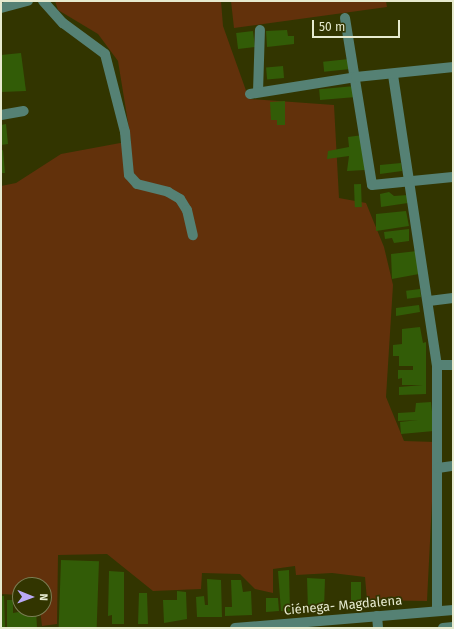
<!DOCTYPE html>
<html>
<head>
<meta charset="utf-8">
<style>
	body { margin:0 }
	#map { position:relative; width:454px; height:629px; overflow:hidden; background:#323500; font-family:"Fira Sans",sans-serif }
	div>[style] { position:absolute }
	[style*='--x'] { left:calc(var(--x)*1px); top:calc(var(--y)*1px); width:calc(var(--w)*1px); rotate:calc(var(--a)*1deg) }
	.green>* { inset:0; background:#62310b }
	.building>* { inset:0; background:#325c07; transform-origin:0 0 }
	.minor>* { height:10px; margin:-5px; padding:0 5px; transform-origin:5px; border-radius:5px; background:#558174 }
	span { translate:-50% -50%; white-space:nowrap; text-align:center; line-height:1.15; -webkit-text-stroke:3.5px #323500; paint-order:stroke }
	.street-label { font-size:13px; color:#e6eacf }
	.frame { position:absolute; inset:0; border:2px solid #e6eacf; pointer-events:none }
	.north { position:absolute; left:12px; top:577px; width:40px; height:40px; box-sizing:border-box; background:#323500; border:1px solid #7a7d53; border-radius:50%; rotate:91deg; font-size:11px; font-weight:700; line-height:16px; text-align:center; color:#e6eacf }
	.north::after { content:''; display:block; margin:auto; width:14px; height:18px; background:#bbaaf6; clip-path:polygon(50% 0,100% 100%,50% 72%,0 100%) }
	.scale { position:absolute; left:312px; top:20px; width:88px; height:18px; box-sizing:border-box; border:2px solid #e6eacf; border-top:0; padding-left:5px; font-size:12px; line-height:14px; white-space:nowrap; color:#e6eacf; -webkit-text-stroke:3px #323500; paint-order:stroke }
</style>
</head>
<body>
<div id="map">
	<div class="green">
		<i style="clip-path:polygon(55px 1px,221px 1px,223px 26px,249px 99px,334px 105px,339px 198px,366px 203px,384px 247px,393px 285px,386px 397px,404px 441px,435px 442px,427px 601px,367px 600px,365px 577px,332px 573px,296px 575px,295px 566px,273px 569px,273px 593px,255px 589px,240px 574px,202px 573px,201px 589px,153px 591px,107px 554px,58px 555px,57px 624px,42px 626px,40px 609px,44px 609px,44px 585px,20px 585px,20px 595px,1px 594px,1px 186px,16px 183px,61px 154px,131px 141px,118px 61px,98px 34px,58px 10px)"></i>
		<i style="clip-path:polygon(231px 1px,386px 1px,387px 7px,234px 28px)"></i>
	</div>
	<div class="building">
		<i style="clip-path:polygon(287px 30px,288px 36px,294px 36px,294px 44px,267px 47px,266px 31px)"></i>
		<i style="left:253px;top:31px;width:16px;height:17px;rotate:83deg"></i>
		<i style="clip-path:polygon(21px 53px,26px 91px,1px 92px,1px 55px)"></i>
		<i style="left:349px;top:59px;width:10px;height:26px;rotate:84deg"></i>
		<i style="left:283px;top:66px;width:12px;height:17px;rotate:85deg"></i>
		<i style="left:355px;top:86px;width:11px;height:36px;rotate:85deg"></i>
		<i style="clip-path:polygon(285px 101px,285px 125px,277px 125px,277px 120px,271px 120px,270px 102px)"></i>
		<i style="clip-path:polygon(6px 124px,8px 144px,1px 145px,1px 125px)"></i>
		<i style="clip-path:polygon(363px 135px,365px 170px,347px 171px,349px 156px,327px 159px,328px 151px,349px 147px,348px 137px)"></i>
		<i style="clip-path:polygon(3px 150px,5px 173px,1px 173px,1px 151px)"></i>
		<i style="clip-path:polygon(401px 163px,402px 171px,380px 174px,380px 165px)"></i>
		<i style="left:361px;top:184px;width:23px;height:7px;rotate:88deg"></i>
		<i style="clip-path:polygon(389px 192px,394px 196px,408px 195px,408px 203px,381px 207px,380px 194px)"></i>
		<i style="clip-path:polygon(406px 211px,409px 226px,376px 231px,376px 214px)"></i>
		<i style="clip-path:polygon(409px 229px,409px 241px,394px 243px,392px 238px,385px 239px,384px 232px)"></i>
		<i style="clip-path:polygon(417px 251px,419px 274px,392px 279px,391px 254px)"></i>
		<i style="left:420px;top:289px;width:8px;height:14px;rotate:83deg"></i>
		<i style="clip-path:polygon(419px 305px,420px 312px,396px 316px,396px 308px)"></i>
		<i style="clip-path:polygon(420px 327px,423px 343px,426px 342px,426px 394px,399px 395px,399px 387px,423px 385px,402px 385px,402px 378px,398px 379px,398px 370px,413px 370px,413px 366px,399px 366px,399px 356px,393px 356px,393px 345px,402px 344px,402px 329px)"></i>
		<i style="clip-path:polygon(431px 402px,434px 431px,401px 434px,400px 422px,418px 420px,398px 421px,398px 413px,415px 412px,416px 403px)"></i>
		<i style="left:61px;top:560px;width:38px;height:67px;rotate:2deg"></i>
		<i style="clip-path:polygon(289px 570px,290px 612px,281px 611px,278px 571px)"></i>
		<i style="clip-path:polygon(109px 571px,124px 572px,124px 624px,112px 624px,112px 615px,108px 616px)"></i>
		<i style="clip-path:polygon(307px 578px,325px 579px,324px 608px,308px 609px)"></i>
		<i style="clip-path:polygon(207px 579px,221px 580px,222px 617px,197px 617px,196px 597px,204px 596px,205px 605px,208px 605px)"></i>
		<i style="clip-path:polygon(231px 580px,241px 580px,243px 592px,251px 591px,252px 615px,225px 616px,225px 607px,232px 607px)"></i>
		<i style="left:351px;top:582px;width:10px;height:24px"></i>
		<i style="clip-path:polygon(177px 591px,186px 592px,187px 619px,164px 623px,163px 600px,177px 600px)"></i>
		<i style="clip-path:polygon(139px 593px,147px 593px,148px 624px,138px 624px)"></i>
		<i style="clip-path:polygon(1px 596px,4px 596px,5px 628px,1px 628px)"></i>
		<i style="clip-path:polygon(266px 598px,278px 598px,279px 611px,266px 612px)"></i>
		<i style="clip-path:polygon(7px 600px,13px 600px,13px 613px,36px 609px,37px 628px,7px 628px)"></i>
	</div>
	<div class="minor">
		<i style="--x:43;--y:1;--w:30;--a:48"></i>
		<i style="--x:63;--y:23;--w:52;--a:36.4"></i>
		<i style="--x:105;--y:54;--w:81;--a:75.6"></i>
		<i style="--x:125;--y:132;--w:43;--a:84.7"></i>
		<i style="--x:129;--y:175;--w:12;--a:48"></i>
		<i style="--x:137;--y:184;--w:32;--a:14"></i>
		<i style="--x:168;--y:192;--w:14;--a:30"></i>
		<i style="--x:180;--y:199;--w:13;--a:58"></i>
		<i style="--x:187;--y:210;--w:26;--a:77"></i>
		<i style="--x:1;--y:8;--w:28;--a:-15"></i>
		<i style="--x:345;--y:18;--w:169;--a:80.8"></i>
		<i style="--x:372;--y:185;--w:81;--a:-5.6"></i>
		<i style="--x:393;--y:75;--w:293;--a:81.4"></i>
		<i style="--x:437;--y:365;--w:246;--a:90"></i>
		<i style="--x:258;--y:92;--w:62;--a:-88.2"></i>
		<i style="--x:250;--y:94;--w:107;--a:-9.1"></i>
		<i style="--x:356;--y:77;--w:98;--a:-5.9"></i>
		<i style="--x:1;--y:115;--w:23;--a:-10"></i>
		<i style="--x:429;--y:301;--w:24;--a:-7"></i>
		<i style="--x:437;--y:365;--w:16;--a:0"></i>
		<i style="--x:438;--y:468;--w:15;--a:-8"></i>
		<i style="--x:377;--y:616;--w:12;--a:85"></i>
		<i style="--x:235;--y:628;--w:219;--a:-4.7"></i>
		<i style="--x:443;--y:628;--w:10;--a:-6"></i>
	</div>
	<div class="street-label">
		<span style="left:343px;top:606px;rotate:-5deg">Ciénega- Magdalena</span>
	</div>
	<div class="frame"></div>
	<div class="north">N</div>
	<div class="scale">50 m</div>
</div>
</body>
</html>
